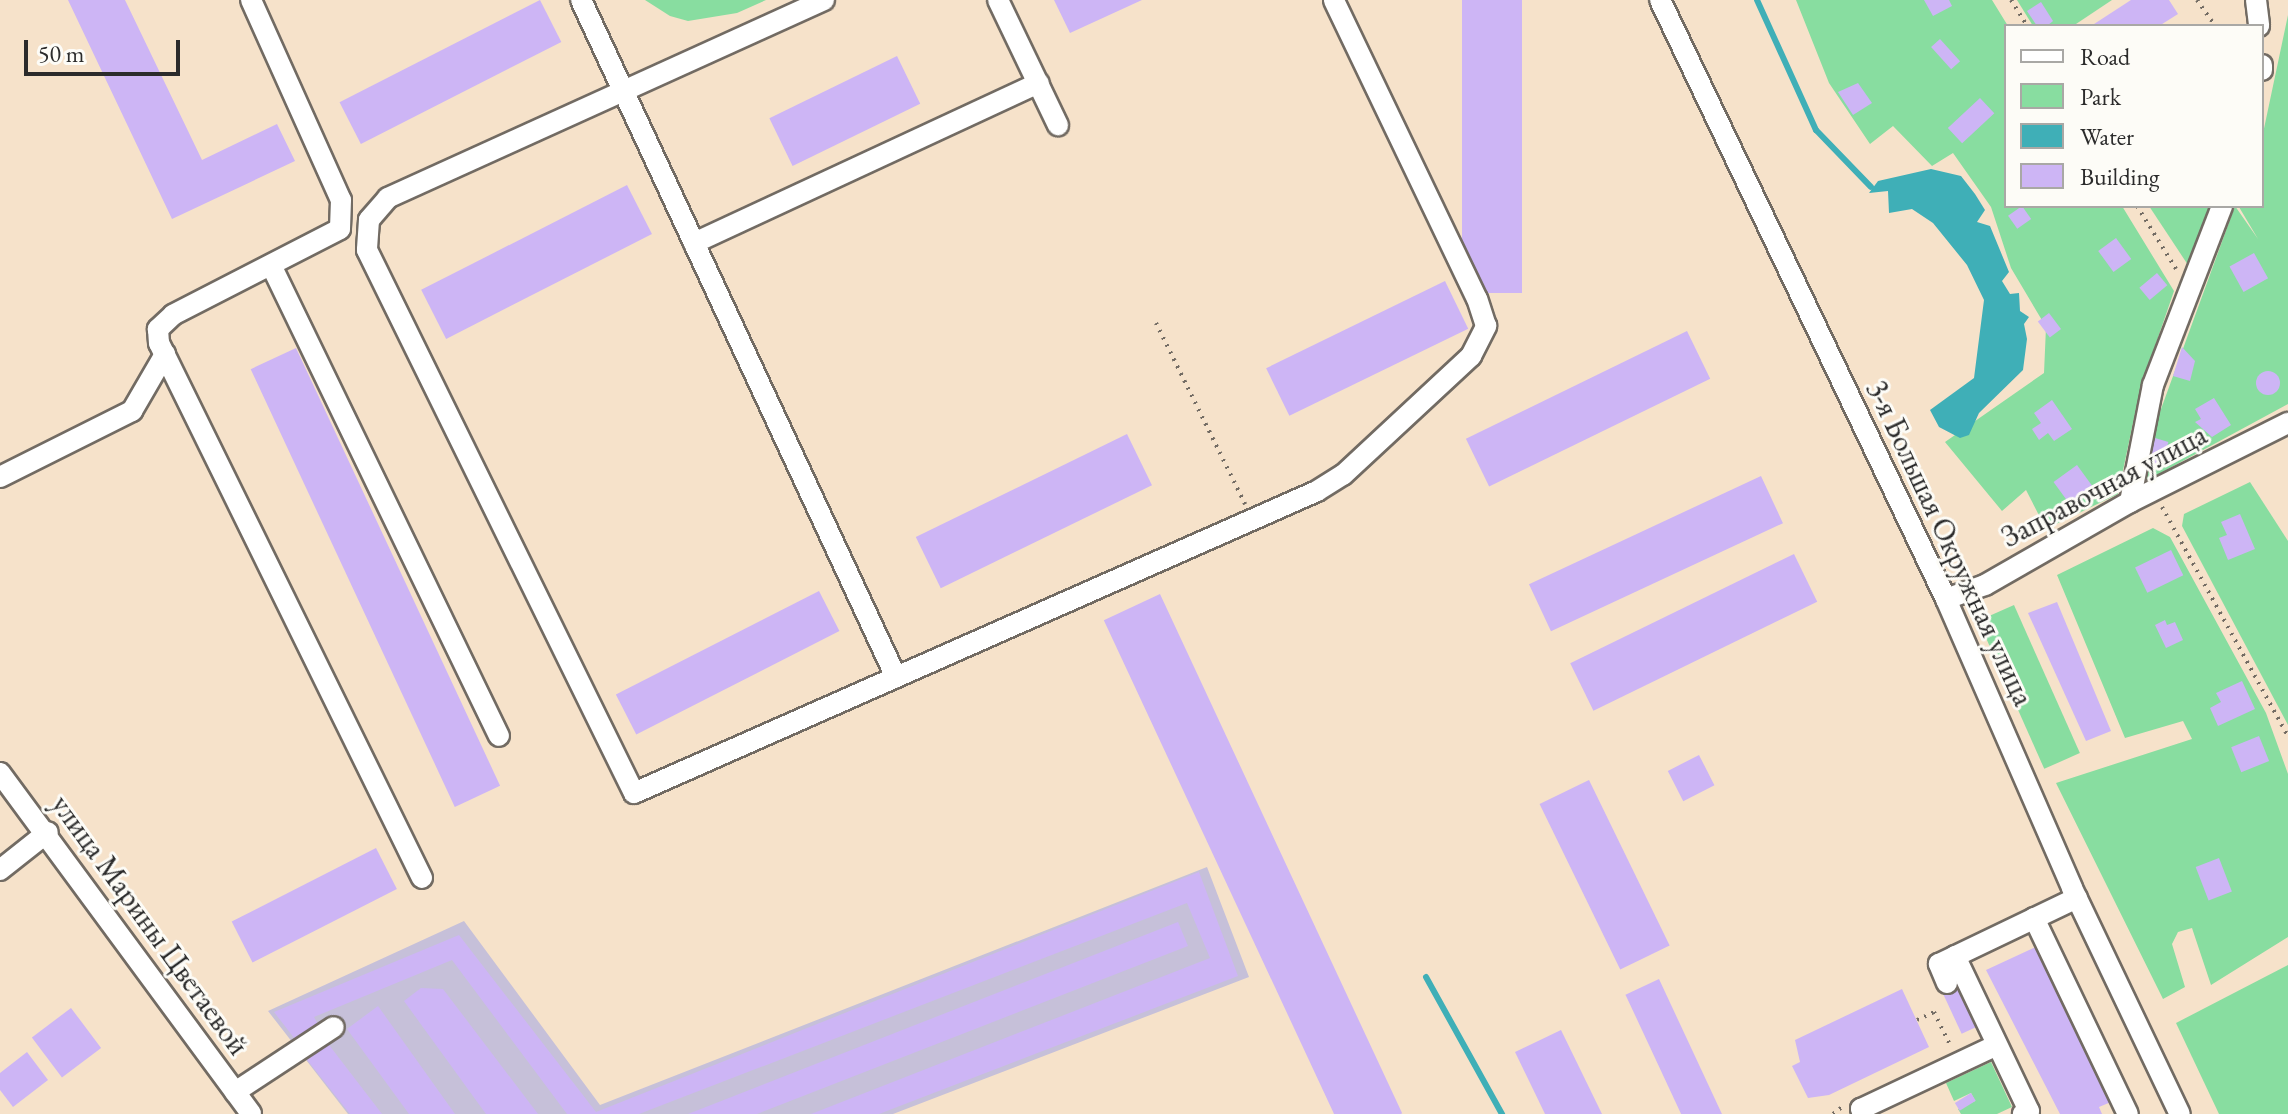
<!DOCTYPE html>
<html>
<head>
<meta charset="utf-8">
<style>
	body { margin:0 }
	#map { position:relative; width:2288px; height:1114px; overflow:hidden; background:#f6e2ca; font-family:"EB Garamond",serif }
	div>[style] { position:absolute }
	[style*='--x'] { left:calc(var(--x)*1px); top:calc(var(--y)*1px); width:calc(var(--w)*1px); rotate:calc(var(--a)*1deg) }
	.industrial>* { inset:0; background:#c6c0d9 }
	.green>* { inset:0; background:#88dda0; transform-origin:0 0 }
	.water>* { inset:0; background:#3fafb7 }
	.stream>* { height:6px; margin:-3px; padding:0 3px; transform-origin:3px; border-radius:3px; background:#3fafb7 }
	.building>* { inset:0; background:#cdb5f5; transform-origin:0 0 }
	.round { border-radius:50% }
	.path>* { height:4px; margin-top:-2px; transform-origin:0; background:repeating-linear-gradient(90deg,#726b63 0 2px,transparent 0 8px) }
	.roads { filter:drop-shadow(2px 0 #726b63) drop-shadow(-2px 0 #726b63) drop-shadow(0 2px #726b63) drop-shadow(0 -2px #726b63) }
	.minor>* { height:20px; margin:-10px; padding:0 10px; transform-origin:10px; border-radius:10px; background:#fff }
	span { translate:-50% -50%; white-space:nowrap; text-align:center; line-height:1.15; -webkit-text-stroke:6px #fdfcf7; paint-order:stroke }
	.street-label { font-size:30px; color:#2b2b2b }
	.legend { position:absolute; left:2004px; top:24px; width:260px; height:184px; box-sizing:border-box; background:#fdfcf7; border:2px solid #a9a8a5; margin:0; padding:10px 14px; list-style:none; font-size:24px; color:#2b2b2b }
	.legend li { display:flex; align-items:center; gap:16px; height:40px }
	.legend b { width:40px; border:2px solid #a9a8a5 }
	.scale { position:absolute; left:24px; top:40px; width:156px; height:36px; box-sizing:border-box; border:4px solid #2b2b2b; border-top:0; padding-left:10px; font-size:24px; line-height:28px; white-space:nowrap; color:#2b2b2b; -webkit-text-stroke:6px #fdfcf7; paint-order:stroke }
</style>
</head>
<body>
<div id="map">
	<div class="industrial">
		<i style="clip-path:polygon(1207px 867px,1249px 977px,893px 1114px,348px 1114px,268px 1011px,464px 921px,600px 1105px)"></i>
	</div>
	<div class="green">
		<i style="clip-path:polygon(645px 0,766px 0,737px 13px,688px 21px,670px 16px)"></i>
		<i style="clip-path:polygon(1796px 0,1992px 0,2008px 26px,2006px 206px,2122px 206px,2174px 291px,2140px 390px,2118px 494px,2046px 529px,2026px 490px,2002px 511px,1945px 442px,2044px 373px,2046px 327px,2011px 268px,1991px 207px,1953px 153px,1932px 166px,1893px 126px,1870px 144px,1829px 83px)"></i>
		<i style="clip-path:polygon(2017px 0,2112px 0,2073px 26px,2033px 26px)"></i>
		<i style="clip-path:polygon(2288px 15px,2288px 404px,2144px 482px,2153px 431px,2235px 206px,2258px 239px,2239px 207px,2262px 206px,2262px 138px)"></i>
		<i style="clip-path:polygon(2149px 206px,2215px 206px,2193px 262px,2188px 265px)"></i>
		<i style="clip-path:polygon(2250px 482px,2288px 541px,2288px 725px,2182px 526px,2184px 514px)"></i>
		<i style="clip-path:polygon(2153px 528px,2170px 537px,2266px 713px,2288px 774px,2288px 937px,2211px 985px,2192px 928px,2178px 932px,2172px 944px,2185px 987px,2163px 999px,2056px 783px,2192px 739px,2183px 721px,2125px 738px,2057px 575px)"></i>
		<i style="left:2014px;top:605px;width:162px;height:39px;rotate:66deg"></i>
		<i style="clip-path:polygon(2288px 965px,2288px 1114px,2219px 1114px,2176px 1023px)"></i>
		<i style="clip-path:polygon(1991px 1062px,2012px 1107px,1997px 1114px,1961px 1114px,1958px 1109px,1975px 1101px,1971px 1093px,1954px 1101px,1946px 1083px)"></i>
	</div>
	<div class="water">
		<i style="clip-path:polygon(1931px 169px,1961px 176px,1975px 194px,1985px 210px,1977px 222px,1990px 226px,2009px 272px,2002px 281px,2010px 294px,2019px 293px,2020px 311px,2029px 317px,2024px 324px,2027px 339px,2023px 370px,1979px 413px,1969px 435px,1960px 438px,1939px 427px,1930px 410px,1974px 378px,1984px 300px,1967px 265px,1933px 223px,1912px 209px,1889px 213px,1888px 191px,1869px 193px,1878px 181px)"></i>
	</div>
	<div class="stream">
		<i style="--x:1757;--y:0;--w:143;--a:65.6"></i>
		<i style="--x:1816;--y:130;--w:79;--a:46"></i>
		<i style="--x:1426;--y:977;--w:157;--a:61"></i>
	</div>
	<div class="building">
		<i style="clip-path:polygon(68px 0,125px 0,202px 160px,277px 124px,295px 161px,172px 219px)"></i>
		<i style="left:540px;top:0;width:47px;height:225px;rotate:63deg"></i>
		<i style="clip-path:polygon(1054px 0,1142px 0,1070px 33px)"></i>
		<i style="left:1462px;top:0;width:60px;height:293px"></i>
		<i style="clip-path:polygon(1924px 0,1949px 0,1952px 6px,1933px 16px)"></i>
		<i style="clip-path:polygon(2131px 0,2169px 0,2178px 14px,2159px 26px,2091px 26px)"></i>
		<i style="clip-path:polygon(2041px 2px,2053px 21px,2047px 26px,2037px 26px,2027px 11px)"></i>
		<i style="left:1940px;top:39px;width:30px;height:12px;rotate:48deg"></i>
		<i style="left:897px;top:56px;width:53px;height:142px;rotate:64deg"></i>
		<i style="clip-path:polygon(1858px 83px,1872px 103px,1853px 115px,1838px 92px)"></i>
		<i style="left:1980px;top:98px;width:21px;height:44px;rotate:47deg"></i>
		<i style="left:627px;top:185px;width:55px;height:231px;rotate:63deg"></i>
		<i style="left:2022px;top:206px;width:16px;height:17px;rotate:55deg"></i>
		<i style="left:2116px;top:238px;width:26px;height:22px;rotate:54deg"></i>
		<i style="left:2254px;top:253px;width:29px;height:28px;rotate:61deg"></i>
		<i style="left:2157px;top:273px;width:16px;height:23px;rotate:50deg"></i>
		<i style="left:1445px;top:281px;width:53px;height:199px;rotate:64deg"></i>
		<i style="left:2049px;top:313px;width:20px;height:14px;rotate:53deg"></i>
		<i style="left:1687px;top:331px;width:53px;height:246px;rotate:64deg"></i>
		<i style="clip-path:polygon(2182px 347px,2195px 361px,2190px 381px,2173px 376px)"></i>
		<i style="left:296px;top:348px;width:483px;height:50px;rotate:65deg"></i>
		<i class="round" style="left:2256px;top:371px;width:24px;height:24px"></i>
		<i style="clip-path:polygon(2214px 398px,2231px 425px,2212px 437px,2195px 422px,2201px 419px,2195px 409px)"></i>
		<i style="clip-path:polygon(2052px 400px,2072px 429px,2054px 441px,2048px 433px,2039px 440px,2032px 429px,2041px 423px,2034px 413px)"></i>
		<i style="left:1127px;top:434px;width:57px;height:235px;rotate:64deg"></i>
		<i style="left:2155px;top:438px;width:14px;height:26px;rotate:17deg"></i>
		<i style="left:2077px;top:465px;width:26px;height:29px;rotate:54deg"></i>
		<i style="left:1761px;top:476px;width:52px;height:256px;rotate:65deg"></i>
		<i style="clip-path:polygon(2240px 514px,2255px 549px,2228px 560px,2219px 538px,2227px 535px,2221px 522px)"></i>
		<i style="left:2171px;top:550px;width:28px;height:40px;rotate:64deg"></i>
		<i style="left:1794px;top:554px;width:53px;height:249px;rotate:64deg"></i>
		<i style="left:819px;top:591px;width:45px;height:228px;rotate:63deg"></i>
		<i style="left:1160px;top:594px;width:573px;height:62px;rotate:65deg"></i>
		<i style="clip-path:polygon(2057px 602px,2111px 731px,2086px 741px,2028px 613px)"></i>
		<i style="clip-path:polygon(2165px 620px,2167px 625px,2175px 622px,2183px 640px,2166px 648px,2155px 625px)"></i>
		<i style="clip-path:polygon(2242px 681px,2255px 709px,2218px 726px,2210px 708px,2221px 702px,2216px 693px)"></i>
		<i style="left:2259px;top:736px;width:27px;height:30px;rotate:68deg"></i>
		<i style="left:1699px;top:755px;width:34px;height:35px;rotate:63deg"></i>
		<i style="left:1589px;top:780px;width:184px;height:55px;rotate:64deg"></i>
		<i style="left:376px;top:848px;width:46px;height:162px;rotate:63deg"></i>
		<i style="left:2219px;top:858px;width:36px;height:25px;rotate:69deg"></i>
		<i style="clip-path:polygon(1199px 872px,1238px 976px,879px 1114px,811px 1114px,1210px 958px,1187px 903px,639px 1114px,567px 1114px,452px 960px,314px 1017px,320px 1028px,298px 1043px,274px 1012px,459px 935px,596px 1112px)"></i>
		<i style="clip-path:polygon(1178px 922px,1188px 946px,757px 1114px,688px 1114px)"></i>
		<i style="clip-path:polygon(2042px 944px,2047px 968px,2111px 1102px,2099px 1107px,2102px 1114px,2060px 1114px,1986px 970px)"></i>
		<i style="left:1659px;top:979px;width:149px;height:37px;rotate:65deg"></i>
		<i style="left:1956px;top:979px;width:52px;height:18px;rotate:65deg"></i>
		<i style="clip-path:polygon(421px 988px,443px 989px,538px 1114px,486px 1114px,404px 1001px)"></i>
		<i style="clip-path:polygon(1902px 989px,1929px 1047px,1829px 1095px,1808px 1098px,1792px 1066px,1800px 1062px,1795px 1040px)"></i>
		<i style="clip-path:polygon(378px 1006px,455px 1114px,409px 1114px,347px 1029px)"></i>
		<i style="left:71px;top:1008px;width:50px;height:49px;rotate:53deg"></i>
		<i style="clip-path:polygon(1561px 1030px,1602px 1114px,1545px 1114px,1515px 1052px)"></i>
		<i style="clip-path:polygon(326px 1041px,382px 1114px,350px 1114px,304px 1056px)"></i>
		<i style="clip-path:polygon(27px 1052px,48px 1080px,13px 1107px,0 1090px,0 1073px)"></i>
		<i style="left:1971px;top:1093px;width:9px;height:19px;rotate:58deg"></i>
	</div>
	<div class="path">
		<i style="--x:2011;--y:0;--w:31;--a:58"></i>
		<i style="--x:2197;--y:0;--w:32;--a:55"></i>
		<i style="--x:2137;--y:206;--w:74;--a:58.2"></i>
		<i style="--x:1156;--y:323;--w:202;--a:63.8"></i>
		<i style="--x:2162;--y:507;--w:261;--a:61.2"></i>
		<i style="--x:1917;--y:1020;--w:19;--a:-25"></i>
		<i style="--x:1934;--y:1012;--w:39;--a:64"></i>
		<i style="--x:1833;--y:1114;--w:11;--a:-38"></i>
	</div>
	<div class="roads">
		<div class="minor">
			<i style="--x:251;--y:0;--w:219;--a:65.8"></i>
			<i style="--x:341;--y:200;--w:29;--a:92"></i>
			<i style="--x:340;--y:229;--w:188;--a:152.8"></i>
			<i style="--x:173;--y:315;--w:21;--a:137"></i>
			<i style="--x:158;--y:329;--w:14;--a:86"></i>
			<i style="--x:159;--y:343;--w:596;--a:63.82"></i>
			<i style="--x:581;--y:0;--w:747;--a:65.05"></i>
			<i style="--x:824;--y:0;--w:479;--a:155.6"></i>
			<i style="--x:388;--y:198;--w:29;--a:131"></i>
			<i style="--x:369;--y:220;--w:30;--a:94"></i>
			<i style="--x:367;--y:250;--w:605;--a:63.82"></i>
			<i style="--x:634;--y:793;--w:747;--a:-23.85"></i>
			<i style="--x:1317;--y:491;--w:31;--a:-32"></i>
			<i style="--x:1343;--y:475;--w:175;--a:-42.9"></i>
			<i style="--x:1471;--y:356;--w:34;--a:-63"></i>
			<i style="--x:1486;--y:326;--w:28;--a:-108"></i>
			<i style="--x:1477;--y:299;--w:331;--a:-115.6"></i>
			<i style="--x:998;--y:0;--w:139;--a:64.4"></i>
			<i style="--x:1660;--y:0;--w:664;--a:64.48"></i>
			<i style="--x:1946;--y:599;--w:315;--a:66.4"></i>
			<i style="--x:2072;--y:888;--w:250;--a:64.5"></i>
			<i style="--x:2256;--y:0;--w:26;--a:83"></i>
			<i style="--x:2262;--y:65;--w:5;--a:90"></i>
			<i style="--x:694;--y:243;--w:380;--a:-24.9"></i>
			<i style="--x:271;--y:265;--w:523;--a:64.17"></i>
			<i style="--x:0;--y:477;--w:148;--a:-26.6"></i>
			<i style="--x:132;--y:411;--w:66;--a:-59.9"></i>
			<i style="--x:2130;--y:502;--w:119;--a:-78.9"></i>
			<i style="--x:2153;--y:385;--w:192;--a:-68.9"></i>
			<i style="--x:1946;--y:599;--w:41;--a:-19.7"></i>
			<i style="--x:1985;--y:585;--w:167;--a:-29.8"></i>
			<i style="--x:2130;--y:502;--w:177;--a:-26.6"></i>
			<i style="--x:0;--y:773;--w:423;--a:53.6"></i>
			<i style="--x:0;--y:870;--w:61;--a:-38.4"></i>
			<i style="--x:2034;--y:918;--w:217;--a:64.4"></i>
			<i style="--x:1955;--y:956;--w:172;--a:64.5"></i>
			<i style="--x:2029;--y:1111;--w:7;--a:153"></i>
			<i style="--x:1947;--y:983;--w:21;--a:-113"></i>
			<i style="--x:1939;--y:964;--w:153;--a:-25.6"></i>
			<i style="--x:235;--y:1092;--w:118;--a:-33.3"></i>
			<i style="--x:1864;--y:1114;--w:6;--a:-121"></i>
			<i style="--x:1861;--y:1109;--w:150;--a:-25.2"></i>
		</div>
	</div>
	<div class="street-label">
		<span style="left:2104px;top:486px;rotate:-28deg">Заправочная улица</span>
		<span style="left:1950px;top:543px;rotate:65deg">3-я Большая Окружная улица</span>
		<span style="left:150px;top:925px;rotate:54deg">улица Марины Цветаевой</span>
	</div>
	<ul class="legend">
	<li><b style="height:10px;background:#fff"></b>Road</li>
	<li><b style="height:22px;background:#88dda0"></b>Park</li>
	<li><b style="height:22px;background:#3fafb7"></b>Water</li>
	<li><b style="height:22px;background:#cdb5f5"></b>Building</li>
	</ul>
	<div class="scale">50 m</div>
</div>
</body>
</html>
